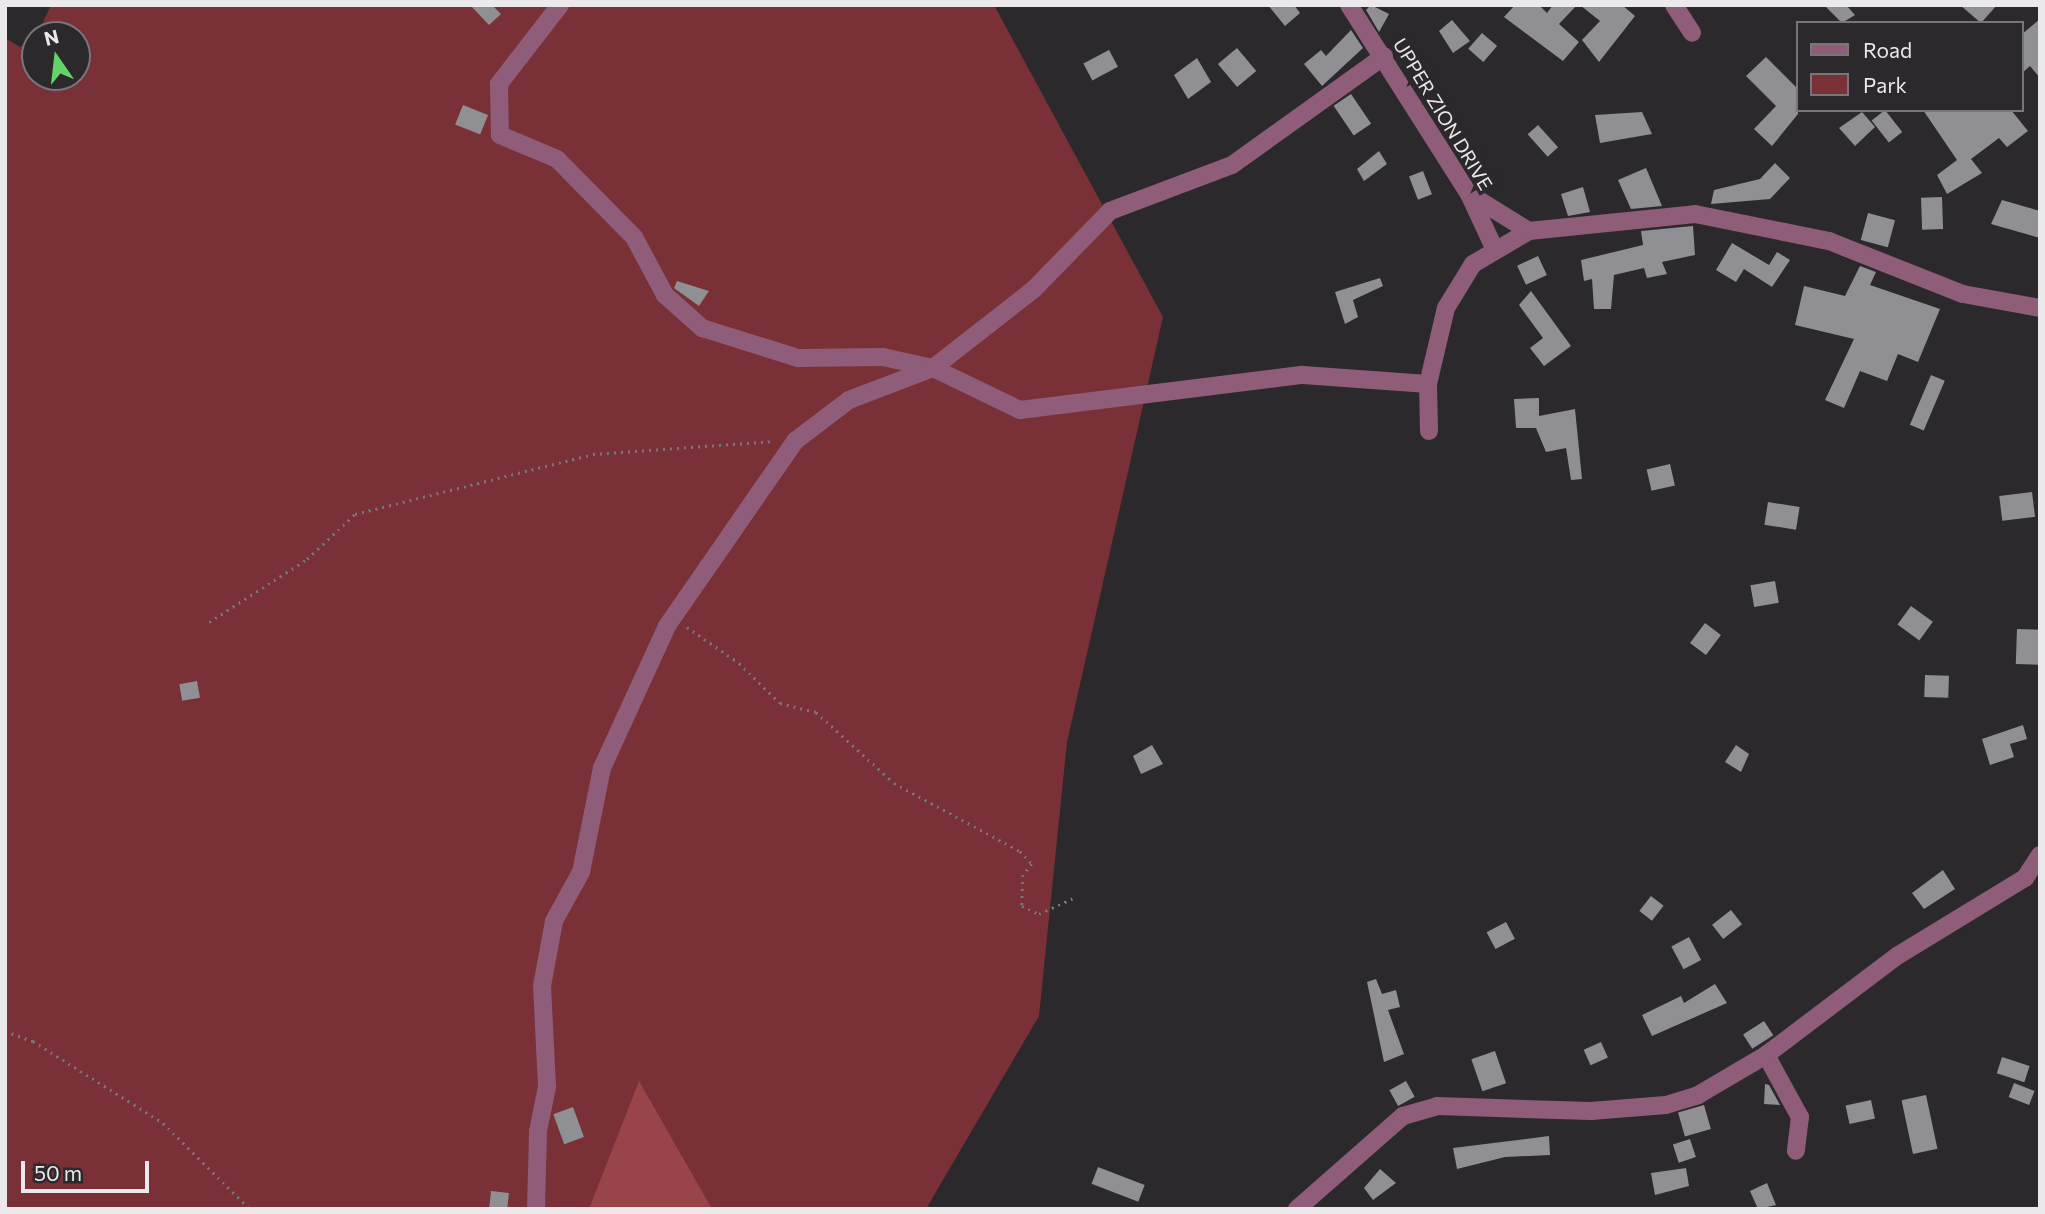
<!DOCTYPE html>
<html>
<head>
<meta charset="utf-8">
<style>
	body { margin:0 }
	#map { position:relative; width:2045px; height:1214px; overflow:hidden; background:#2b292c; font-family:Commissioner,sans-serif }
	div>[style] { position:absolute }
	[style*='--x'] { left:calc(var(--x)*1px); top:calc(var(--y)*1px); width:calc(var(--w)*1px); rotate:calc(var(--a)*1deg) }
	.green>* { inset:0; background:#793036 }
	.forest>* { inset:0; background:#99444a }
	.building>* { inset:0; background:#8f8f94; transform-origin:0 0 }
	.path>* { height:2.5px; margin-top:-1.25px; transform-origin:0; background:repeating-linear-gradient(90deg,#787679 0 2px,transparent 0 7px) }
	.minor>* { height:18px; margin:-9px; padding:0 9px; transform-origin:9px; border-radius:9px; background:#8f5c79 }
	span { translate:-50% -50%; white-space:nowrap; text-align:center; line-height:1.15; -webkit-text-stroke:7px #2b292c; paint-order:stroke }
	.street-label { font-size:19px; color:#ebe9ec }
	.frame { position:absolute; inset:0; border:7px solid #ebe9ec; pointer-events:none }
	.legend { position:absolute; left:1796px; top:21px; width:228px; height:91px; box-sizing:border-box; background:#2b292c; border:2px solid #787679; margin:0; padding:9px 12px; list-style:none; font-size:21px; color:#ebe9ec }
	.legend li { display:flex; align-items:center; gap:14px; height:35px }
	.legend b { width:35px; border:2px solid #787679 }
	.north { position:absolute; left:21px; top:21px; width:70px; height:70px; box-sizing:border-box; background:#2b292c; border:2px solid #787679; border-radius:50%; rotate:346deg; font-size:19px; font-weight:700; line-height:28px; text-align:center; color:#ebe9ec }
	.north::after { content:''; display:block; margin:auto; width:24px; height:32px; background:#62d469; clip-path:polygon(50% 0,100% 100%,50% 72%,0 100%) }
	.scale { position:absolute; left:21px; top:1161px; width:128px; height:32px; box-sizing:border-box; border:4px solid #ebe9ec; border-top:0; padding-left:9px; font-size:21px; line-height:24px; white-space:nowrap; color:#ebe9ec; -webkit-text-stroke:5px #2b292c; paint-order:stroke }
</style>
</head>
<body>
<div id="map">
	<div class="green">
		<i style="clip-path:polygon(51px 5px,994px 5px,1163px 317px,1067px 742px,1039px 1016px,926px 1209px,5px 1209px,5px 38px,20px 47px,35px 36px,35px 77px,77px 77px,77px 35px,37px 35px)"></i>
	</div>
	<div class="forest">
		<i style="clip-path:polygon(639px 1081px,712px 1209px,589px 1209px)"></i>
	</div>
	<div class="building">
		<i style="clip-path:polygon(470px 5px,492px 5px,501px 14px,489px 25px)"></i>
		<i style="clip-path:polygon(1268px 5px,1294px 5px,1300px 13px,1285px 26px)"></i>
		<i style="clip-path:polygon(1371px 5px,1389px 14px,1379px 32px,1366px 10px)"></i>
		<i style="clip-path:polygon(1515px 5px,1539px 5px,1547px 13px,1553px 5px,1577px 5px,1559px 24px,1579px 42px,1563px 61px,1504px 17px)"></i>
		<i style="clip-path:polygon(1580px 5px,1622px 5px,1635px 16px,1599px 62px,1582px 40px,1600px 21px)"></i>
		<i style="clip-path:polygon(1824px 5px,1846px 5px,1855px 15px,1842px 23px)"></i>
		<i style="clip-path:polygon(1960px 5px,1997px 5px,1981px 23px)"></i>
		<i style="clip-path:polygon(2040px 19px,2040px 78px,2030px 66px,2022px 73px,2022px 34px)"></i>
		<i style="clip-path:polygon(1452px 20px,1470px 41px,1453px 53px,1439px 31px)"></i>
		<i style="clip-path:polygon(1351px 30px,1363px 48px,1322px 86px,1304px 64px,1321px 50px,1326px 56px)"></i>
		<i style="left:1482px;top:33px;width:20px;height:21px;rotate:41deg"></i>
		<i style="left:1237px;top:48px;width:30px;height:25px;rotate:50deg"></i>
		<i style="left:1109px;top:50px;width:19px;height:29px;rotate:62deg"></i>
		<i style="clip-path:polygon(1766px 57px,1798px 89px,1798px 114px,1772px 146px,1754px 129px,1776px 106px,1746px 76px)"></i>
		<i style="clip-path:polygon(1197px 58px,1211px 82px,1188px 99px,1174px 75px)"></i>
		<i style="left:1351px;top:94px;width:36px;height:21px;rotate:56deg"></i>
		<i style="left:463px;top:105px;width:27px;height:21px;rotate:22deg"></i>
		<i style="left:1885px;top:110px;width:28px;height:17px;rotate:52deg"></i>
		<i style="clip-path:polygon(1923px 110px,2011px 110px,2028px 131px,2007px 147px,1999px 138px,1971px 159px,1982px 173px,1947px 194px,1937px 175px,1957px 160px)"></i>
		<i style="clip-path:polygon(1642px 112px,1652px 134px,1600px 143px,1595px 115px)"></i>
		<i style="clip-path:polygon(1862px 112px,1875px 127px,1855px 146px,1839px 128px)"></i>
		<i style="left:1538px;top:125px;width:30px;height:14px;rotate:48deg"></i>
		<i style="clip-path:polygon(1379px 151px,1387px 164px,1364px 181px,1357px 169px)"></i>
		<i style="clip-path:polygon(1775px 163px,1790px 178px,1770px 199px,1711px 204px,1714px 190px,1760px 179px)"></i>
		<i style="clip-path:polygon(1646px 168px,1662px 206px,1631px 209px,1618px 180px)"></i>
		<i style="left:1423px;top:171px;width:25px;height:15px;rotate:69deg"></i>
		<i style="clip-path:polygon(1583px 187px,1590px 212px,1568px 216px,1561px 194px)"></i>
		<i style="left:1942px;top:197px;width:32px;height:21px;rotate:88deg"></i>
		<i style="clip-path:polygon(2002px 200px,2040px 211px,2040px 238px,1991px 224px)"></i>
		<i style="left:1868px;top:213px;width:28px;height:28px;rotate:15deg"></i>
		<i style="clip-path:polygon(1693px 226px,1695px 255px,1662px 262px,1667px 274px,1647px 278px,1644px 268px,1614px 275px,1611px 309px,1594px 309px,1592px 279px,1584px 281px,1581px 260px,1643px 245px,1641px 231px)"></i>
		<i style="clip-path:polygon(1732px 243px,1769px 265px,1777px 252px,1790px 260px,1772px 287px,1744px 269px,1736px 282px,1716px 270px)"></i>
		<i style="left:1538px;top:256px;width:21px;height:23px;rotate:65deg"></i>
		<i style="clip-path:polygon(1860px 266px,1876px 272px,1870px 285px,1940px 309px,1918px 362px,1898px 354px,1887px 381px,1860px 371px,1844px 408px,1825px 400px,1854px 339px,1795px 325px,1804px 286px,1845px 296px)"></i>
		<i style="clip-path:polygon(1380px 278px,1383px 286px,1353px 300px,1358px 317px,1345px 324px,1335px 292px)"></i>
		<i style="clip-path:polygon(677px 281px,709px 291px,699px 306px,674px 288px)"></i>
		<i style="clip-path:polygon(1531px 291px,1571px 346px,1544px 366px,1530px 348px,1543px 338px,1519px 305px)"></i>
		<i style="left:1931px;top:375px;width:15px;height:54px;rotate:23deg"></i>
		<i style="clip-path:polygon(1539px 398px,1539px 416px,1575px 409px,1582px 479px,1571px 480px,1566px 448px,1546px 452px,1536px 428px,1516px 428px,1514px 399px)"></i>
		<i style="left:1670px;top:464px;width:22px;height:24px;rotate:77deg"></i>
		<i style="left:2032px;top:492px;width:25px;height:33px;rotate:83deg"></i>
		<i style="left:1768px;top:502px;width:32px;height:23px;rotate:9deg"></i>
		<i style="left:1775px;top:581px;width:22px;height:25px;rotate:80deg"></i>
		<i style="left:1911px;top:606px;width:27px;height:23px;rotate:36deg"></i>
		<i style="left:1705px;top:623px;width:20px;height:25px;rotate:37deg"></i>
		<i style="left:2017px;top:629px;width:23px;height:35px;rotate:2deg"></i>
		<i style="left:1925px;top:675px;width:24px;height:22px;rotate:2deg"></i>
		<i style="left:197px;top:681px;width:17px;height:18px;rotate:80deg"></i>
		<i style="clip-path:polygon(2023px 725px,2027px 739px,2010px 744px,2014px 757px,1990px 765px,1982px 739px)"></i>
		<i style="clip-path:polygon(1152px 745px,1163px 764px,1141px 774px,1133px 756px)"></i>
		<i style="clip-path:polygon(1736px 745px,1749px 754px,1741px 772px,1725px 762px)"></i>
		<i style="clip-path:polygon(1943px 870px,1955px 889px,1924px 909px,1912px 893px)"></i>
		<i style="left:1651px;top:896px;width:16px;height:19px;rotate:38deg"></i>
		<i style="left:1731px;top:910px;width:18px;height:24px;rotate:52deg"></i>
		<i style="left:1506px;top:922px;width:19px;height:22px;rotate:62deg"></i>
		<i style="left:1689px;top:937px;width:26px;height:20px;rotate:62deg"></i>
		<i style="clip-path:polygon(1376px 979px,1382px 994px,1396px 990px,1400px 1007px,1388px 1010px,1404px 1054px,1384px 1062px,1367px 982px)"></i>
		<i style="clip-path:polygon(1715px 984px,1727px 1003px,1652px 1036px,1642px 1015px,1681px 996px,1684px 1003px)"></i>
		<i style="left:1764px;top:1021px;width:17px;height:25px;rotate:57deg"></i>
		<i style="left:1601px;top:1042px;width:17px;height:19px;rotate:66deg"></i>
		<i style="left:1495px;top:1051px;width:34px;height:25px;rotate:71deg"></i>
		<i style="left:2002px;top:1057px;width:29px;height:17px;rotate:18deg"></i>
		<i style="left:1406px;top:1081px;width:18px;height:19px;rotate:61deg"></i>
		<i style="left:2014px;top:1083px;width:22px;height:15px;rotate:21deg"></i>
		<i style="clip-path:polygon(1765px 1084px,1769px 1085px,1780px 1105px,1764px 1104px)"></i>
		<i style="left:1926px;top:1095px;width:55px;height:25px;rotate:78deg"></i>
		<i style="left:1871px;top:1100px;width:19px;height:26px;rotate:78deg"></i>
		<i style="left:1704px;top:1105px;width:25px;height:27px;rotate:74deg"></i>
		<i style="left:573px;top:1107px;width:32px;height:21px;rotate:70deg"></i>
		<i style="clip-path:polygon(1549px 1136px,1550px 1155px,1505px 1157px,1457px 1169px,1453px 1148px)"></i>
		<i style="left:1690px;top:1139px;width:19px;height:18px;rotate:72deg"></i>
		<i style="left:1098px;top:1167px;width:50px;height:18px;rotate:21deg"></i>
		<i style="clip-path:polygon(1686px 1168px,1689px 1186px,1655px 1195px,1651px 1173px)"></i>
		<i style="clip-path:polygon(1380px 1169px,1396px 1183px,1373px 1200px,1364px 1188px)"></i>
		<i style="clip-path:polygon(1767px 1183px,1776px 1205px,1758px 1209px,1750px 1191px)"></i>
		<i style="left:491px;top:1191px;width:18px;height:18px;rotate:6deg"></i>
	</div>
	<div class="path">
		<i style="--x:209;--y:622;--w:117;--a:-32.7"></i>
		<i style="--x:307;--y:559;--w:66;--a:-43.2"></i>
		<i style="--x:355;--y:514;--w:245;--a:-14.1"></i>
		<i style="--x:593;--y:454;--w:181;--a:-4.1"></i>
		<i style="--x:687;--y:627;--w:63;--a:34.7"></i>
		<i style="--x:739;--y:663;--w:57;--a:44.3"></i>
		<i style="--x:780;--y:703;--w:37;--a:14"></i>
		<i style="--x:816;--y:712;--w:105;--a:42.3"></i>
		<i style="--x:894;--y:783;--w:143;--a:28.4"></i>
		<i style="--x:1020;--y:851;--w:18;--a:47"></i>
		<i style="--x:1032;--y:864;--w:14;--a:129"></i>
		<i style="--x:1023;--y:875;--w:31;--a:92"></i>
		<i style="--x:1022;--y:906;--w:19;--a:25"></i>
		<i style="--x:1039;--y:914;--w:40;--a:-25"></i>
		<i style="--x:5;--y:1031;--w:30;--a:20"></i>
		<i style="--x:33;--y:1041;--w:154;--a:32.2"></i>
		<i style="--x:163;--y:1123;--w:122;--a:44.7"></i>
	</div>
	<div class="minor">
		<i style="--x:560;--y:5;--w:100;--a:127.7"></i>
		<i style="--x:499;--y:84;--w:51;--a:88.9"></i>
		<i style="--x:500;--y:135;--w:62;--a:22.8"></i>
		<i style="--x:557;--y:159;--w:110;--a:45.4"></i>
		<i style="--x:634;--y:237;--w:66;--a:61.9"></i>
		<i style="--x:665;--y:295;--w:50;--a:41.7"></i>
		<i style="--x:702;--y:328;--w:101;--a:17.4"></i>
		<i style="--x:798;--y:358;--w:85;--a:-0.7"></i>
		<i style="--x:883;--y:357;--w:51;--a:12.4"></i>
		<i style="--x:933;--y:368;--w:97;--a:25.8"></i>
		<i style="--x:1020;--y:410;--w:285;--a:-7.1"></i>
		<i style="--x:1303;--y:375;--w:125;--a:4.1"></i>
		<i style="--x:1349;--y:5;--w:224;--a:57.6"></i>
		<i style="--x:1469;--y:194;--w:62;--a:65.1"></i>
		<i style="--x:1674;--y:5;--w:33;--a:57"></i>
		<i style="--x:1469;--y:194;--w:70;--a:31.7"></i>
		<i style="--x:1429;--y:431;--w:47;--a:-91.2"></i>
		<i style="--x:1428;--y:384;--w:78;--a:-76.7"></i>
		<i style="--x:1446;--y:308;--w:52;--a:-58.5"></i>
		<i style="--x:1473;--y:264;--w:65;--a:-30.5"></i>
		<i style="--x:1529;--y:231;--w:167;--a:-5.8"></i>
		<i style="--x:1695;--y:214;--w:137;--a:11.4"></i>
		<i style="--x:1829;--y:241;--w:144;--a:21.6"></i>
		<i style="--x:1963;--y:294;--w:78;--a:10.3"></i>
		<i style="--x:1766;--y:1055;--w:71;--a:61.3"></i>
		<i style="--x:1800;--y:1117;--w:34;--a:97"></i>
		<i style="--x:536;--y:1209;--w:78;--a:-88.5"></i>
		<i style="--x:538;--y:1131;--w:45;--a:-78.4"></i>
		<i style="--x:547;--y:1087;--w:101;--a:-92.8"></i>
		<i style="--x:542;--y:986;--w:66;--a:-79.5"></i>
		<i style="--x:554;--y:921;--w:56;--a:-61.1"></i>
		<i style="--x:581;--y:872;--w:106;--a:-78.6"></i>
		<i style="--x:602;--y:768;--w:156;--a:-65.4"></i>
		<i style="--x:667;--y:626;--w:225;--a:-55.3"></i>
		<i style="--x:795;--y:441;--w:68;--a:-37.2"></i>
		<i style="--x:849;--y:400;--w:90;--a:-20.9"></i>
		<i style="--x:933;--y:368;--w:128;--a:-38"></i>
		<i style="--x:1034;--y:289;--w:109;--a:-45.7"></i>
		<i style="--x:1110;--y:211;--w:130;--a:-20.7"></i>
		<i style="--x:1232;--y:165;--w:187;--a:-35.6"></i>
		<i style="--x:1297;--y:1209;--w:141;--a:-41.3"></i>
		<i style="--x:1403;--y:1116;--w:35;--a:-16"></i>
		<i style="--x:1437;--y:1106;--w:154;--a:1.9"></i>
		<i style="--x:1591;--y:1111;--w:75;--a:-4.6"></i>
		<i style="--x:1666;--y:1105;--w:34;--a:-17"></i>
		<i style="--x:1698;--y:1095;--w:79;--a:-30.5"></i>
		<i style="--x:1766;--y:1055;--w:164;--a:-37.1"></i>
		<i style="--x:1897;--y:956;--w:150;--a:-31.4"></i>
		<i style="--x:2025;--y:878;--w:27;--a:-57"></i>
	</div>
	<div class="street-label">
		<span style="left:1443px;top:114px;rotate:59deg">UPPER ZION DRIVE</span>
	</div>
	<div class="frame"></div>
	<ul class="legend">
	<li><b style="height:9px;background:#8f5c79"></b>Road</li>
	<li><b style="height:19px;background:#793036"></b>Park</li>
	</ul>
	<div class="north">N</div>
	<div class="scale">50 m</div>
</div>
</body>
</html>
